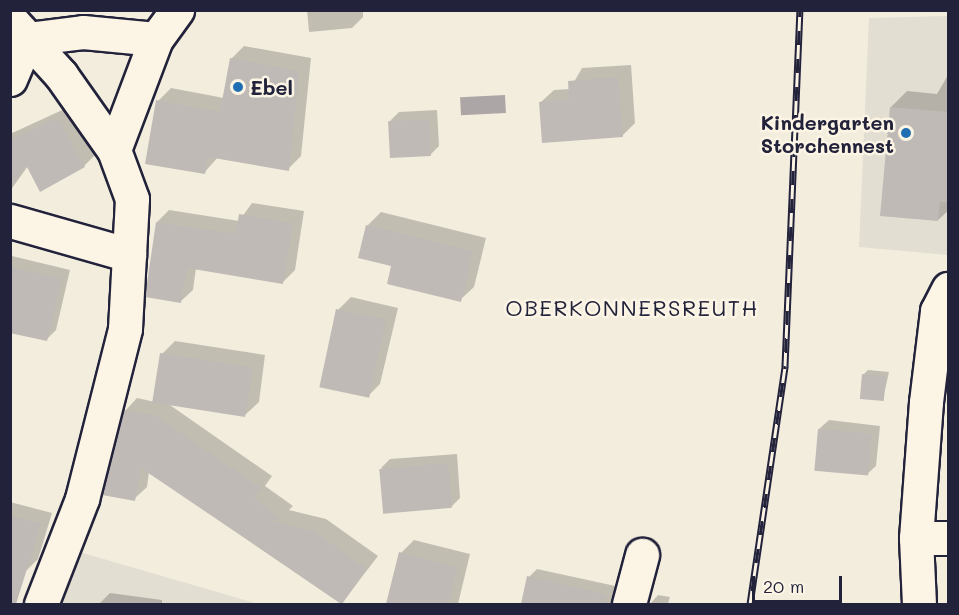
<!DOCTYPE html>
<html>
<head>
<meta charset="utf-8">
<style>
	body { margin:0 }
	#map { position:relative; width:959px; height:615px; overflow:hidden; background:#f3edde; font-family:Mali,sans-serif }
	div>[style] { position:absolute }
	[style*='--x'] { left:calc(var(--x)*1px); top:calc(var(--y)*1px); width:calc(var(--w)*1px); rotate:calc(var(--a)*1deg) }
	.built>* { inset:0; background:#e3ded2 }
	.water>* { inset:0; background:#aca7a6; transform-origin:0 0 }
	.shadow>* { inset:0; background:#0003 }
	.building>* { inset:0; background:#bfbab6; transform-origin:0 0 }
	.roads { filter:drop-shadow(2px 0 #22223b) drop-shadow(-2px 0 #22223b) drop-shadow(0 2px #22223b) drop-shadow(0 -2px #22223b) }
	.minor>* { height:33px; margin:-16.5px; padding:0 16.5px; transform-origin:16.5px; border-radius:16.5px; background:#fcf5e5 }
	.rail>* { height:7px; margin-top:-3.5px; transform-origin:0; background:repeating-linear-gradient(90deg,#fcf5e5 0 14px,#22223b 0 28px); box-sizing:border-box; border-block:2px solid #22223b }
	.dots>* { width:16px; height:16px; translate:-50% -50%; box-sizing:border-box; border:3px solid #fcf5e5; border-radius:50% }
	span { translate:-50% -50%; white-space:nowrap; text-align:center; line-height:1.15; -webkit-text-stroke:5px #fcf5e5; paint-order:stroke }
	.poi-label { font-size:20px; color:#22223b; font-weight:700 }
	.left { translate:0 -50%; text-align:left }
	.right { translate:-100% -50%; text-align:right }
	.quarter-label { font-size:22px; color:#22223b; letter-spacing:1.5px }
	.frame { position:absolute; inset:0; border:12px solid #22223b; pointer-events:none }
	.scale { position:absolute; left:752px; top:576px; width:90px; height:27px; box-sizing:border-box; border:3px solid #22223b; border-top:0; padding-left:8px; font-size:18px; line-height:21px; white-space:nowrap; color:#22223b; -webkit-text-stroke:4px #fcf5e5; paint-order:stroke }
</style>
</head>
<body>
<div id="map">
	<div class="built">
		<i style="clip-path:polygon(948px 16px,948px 255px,859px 247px,869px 18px)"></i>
		<i style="clip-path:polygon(76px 551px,259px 604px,60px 604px)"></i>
	</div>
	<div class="water">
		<i style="left:505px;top:95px;width:18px;height:45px;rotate:87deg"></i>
	</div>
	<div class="shadow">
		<i style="clip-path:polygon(307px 10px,363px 10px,363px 17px,352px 28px,309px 32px)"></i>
		<i style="clip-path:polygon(244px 46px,311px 58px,301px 156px,288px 169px,218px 157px,204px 173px,158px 101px,171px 88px,224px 98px,231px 59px)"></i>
		<i style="clip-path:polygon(631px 65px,635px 123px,622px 136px,540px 103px,554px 90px,570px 89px,582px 68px)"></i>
		<i style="clip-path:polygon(948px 75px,948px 211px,938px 220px,891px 107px,907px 91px,937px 94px)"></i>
		<i style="clip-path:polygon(71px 106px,97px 153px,84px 166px,28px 166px,10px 191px,10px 134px)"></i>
		<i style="clip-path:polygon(437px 110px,439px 146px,430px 155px,390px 121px,399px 112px)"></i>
		<i style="clip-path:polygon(252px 203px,304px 211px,295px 270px,283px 282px,196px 268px,193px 290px,181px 301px,157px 222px,169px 210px,239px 221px)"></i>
		<i style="clip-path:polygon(381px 212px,486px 238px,474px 287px,460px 300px,393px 265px,368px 225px)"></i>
		<i style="clip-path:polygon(12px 256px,70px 270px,56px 330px,47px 339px,10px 331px)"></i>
		<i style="clip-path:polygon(351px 297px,398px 308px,380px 384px,367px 397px,338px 310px)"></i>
		<i style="clip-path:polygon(175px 341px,265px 355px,259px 402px,245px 415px,167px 403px,272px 476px,265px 486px,293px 506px,289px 510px,326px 519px,378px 556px,341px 604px,149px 472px,147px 487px,134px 499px,125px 411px,137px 398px,155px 402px,162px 354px)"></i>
		<i style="clip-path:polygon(868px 370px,889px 372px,883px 399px,863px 375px)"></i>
		<i style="clip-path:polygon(829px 420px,880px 426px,876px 466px,866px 475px,819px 429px)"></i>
		<i style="clip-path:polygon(457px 454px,460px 498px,451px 507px,381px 468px,390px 459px)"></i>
		<i style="clip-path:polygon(10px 502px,52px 513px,38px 559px,26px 571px,10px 566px)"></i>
		<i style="clip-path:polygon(414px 540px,470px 554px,458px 604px,388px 604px,401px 553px)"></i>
		<i style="clip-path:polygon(537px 569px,620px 587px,623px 604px,523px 604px,529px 577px)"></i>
		<i style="clip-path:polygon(110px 593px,162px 600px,162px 604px,99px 604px)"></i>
		<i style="clip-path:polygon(658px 595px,670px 597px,668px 604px,650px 604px)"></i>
	</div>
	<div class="building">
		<i style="clip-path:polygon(230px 58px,299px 71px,289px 171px,208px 157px,205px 174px,145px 164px,156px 100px,220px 112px)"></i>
		<i style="clip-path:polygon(618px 77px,623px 137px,542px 143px,539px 102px,569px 100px,568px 81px)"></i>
		<i style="clip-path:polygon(890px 107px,948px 112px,948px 202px,940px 202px,938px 221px,880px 216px)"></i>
		<i style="clip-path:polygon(58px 118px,85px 167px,40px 192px,26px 165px,10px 189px,10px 140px)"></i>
		<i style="left:429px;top:119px;width:37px;height:41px;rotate:87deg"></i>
		<i style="clip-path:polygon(239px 214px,293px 223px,283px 284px,187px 268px,181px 303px,145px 297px,156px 222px,236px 234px)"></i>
		<i style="clip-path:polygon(366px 225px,473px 251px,461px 302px,387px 284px,391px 266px,358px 258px)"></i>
		<i style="clip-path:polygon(10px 267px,62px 279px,47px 341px,10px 333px)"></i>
		<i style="left:336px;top:309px;width:51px;height:80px;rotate:12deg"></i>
		<i style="left:160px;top:353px;width:94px;height:50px;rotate:9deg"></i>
		<i style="left:862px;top:374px;width:24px;height:25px;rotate:5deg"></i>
		<i style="clip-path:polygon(124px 410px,156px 416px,261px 488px,254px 499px,282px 519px,270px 520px,314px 531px,367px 569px,342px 604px,141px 468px,135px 501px,102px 495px)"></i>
		<i style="left:818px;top:429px;width:54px;height:42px;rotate:5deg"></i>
		<i style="left:448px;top:463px;width:45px;height:69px;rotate:85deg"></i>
		<i style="clip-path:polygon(10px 515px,41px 524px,16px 604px,10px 604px)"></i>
		<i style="clip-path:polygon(399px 552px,458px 567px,449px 604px,386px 604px)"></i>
		<i style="clip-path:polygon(527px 576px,607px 595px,606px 604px,521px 604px)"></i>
	</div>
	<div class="roads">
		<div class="minor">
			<i style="--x:10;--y:19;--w:76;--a:47.7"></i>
			<i style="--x:61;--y:75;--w:92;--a:54.8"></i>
			<i style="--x:114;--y:150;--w:52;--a:69.8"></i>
			<i style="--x:132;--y:199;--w:130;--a:93.1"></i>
			<i style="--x:125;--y:329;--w:175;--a:104.2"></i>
			<i style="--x:82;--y:499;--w:113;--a:111.3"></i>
			<i style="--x:27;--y:39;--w:56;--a:-7.1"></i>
			<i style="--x:83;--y:32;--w:73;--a:5.5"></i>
			<i style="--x:10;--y:79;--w:43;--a:-67"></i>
			<i style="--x:114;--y:150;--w:119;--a:-69.3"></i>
			<i style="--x:156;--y:39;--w:36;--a:-54"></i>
			<i style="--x:10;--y:221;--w:124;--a:15.9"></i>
			<i style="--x:916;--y:538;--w:32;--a:0"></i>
			<i style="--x:629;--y:604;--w:51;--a:-75.1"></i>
			<i style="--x:919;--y:604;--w:66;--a:-92.6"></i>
			<i style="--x:916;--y:538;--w:136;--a:-85.8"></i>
			<i style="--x:926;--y:402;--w:92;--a:-83.1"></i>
			<i style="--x:937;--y:311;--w:25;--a:-63"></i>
		</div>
	</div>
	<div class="rail">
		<i style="--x:750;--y:604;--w:241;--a:-81.6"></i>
		<i style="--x:785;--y:366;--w:356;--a:-87.6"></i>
	</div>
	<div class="dots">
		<i style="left:238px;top:87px;background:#1f6fb2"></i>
		<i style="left:906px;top:133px;background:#1f6fb2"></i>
	</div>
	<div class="poi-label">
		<span class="left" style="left:250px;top:87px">Ebel</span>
		<span class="right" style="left:894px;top:134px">Kindergarten<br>Storchennest</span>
	</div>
	<div class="quarter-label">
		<span style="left:632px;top:308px">OBERKONNERSREUTH</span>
	</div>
	<div class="frame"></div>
	<div class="scale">20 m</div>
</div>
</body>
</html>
